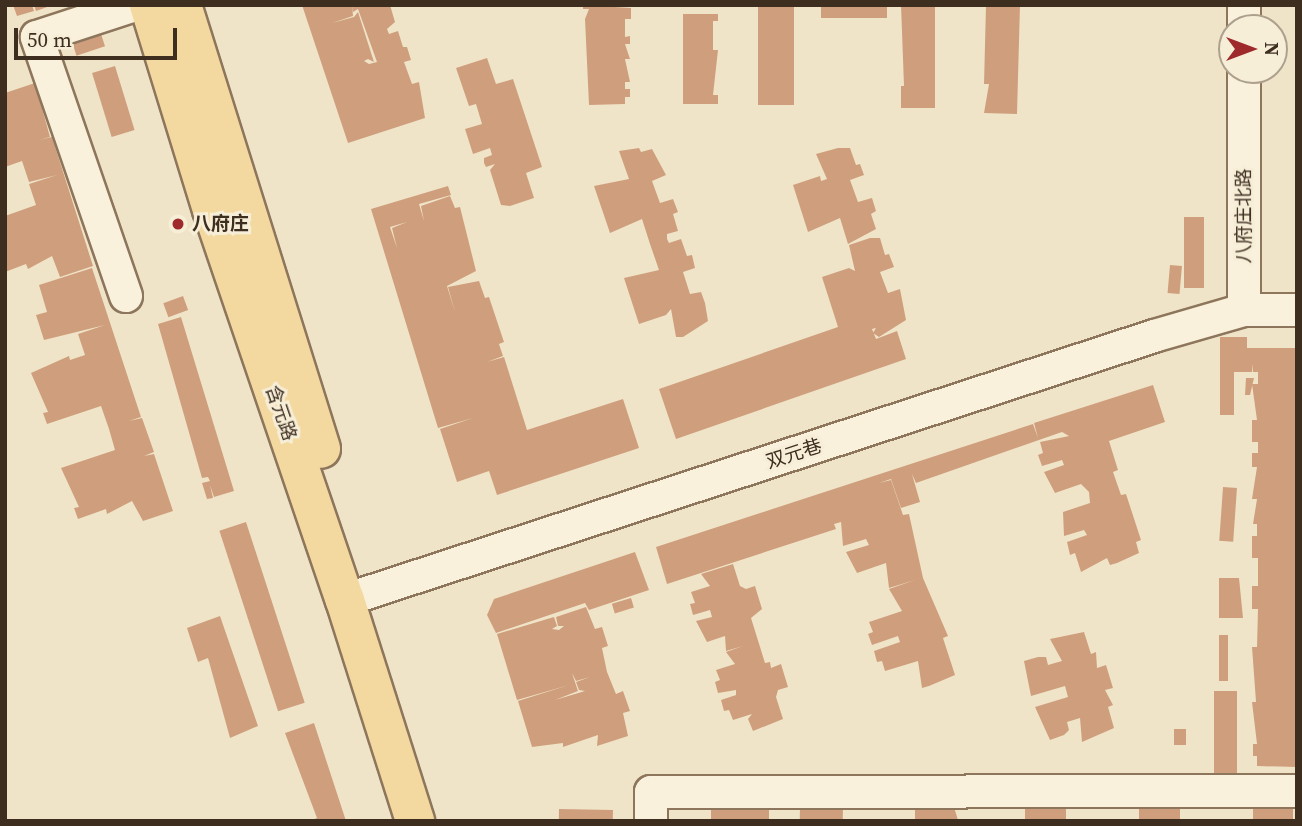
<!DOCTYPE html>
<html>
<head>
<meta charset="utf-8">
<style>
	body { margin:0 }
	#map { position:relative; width:1302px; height:826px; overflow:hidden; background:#f0e4c8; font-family:"Source Serif 4","Noto Sans SC",serif }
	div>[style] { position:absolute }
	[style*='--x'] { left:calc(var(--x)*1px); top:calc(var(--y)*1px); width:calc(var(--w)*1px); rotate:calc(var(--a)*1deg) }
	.building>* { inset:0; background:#cf9f7d; transform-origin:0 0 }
	.roads { filter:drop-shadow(2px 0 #8d765c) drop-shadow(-2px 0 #8d765c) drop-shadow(0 2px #8d765c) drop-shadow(0 -2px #8d765c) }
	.minor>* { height:32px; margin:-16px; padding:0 16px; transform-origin:16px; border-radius:16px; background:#faf1dc }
	.major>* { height:38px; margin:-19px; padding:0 19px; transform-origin:19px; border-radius:19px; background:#f3d9a0 }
	.dots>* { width:19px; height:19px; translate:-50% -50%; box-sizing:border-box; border:4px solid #f7eed8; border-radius:50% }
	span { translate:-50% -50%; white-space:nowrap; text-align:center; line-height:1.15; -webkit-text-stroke:6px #f7eed8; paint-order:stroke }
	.street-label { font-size:19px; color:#3d2e20 }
	.poi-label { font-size:19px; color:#3d2e20; font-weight:700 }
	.left { translate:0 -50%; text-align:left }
	.frame { position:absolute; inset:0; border:7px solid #3d2e20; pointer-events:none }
	.north { position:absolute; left:1218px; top:14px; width:70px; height:70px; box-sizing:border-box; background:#f7eed8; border:2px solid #ada18e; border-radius:50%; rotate:90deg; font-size:19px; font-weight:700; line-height:28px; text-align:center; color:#3d2e20 }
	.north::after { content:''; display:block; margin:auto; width:24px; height:32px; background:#9e2a2b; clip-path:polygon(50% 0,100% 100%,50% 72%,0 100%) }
	.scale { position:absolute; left:14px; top:28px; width:163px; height:32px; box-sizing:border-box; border:4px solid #3d2e20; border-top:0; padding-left:9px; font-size:21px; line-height:24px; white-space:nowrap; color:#3d2e20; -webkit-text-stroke:5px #f7eed8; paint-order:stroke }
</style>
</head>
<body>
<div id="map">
	<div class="building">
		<i style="clip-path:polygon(13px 5px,32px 5px,34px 11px,17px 16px)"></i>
		<i style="clip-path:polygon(34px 5px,50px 5px,50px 6px,36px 11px)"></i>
		<i style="clip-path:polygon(302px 5px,352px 5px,353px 16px,332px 23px,354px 17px,358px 12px,374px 62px,368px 59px,364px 61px,369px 64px,377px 62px,358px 9px,353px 12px,352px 5px,390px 5px,395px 22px,387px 29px,389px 34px,398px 31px,403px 47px,407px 47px,411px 60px,404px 62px,412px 84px,419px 82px,425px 118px,348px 143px)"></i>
		<i style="clip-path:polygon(583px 5px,631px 8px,631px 19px,625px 19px,625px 37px,630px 36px,630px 44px,625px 44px,630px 59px,625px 59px,630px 82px,625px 82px,625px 89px,630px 89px,630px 97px,625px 97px,625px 104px,589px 105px,585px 19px,589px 9px,583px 9px)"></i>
		<i style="left:758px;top:5px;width:36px;height:100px"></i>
		<i style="left:821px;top:5px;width:66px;height:13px"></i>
		<i style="clip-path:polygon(901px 5px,935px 5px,935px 108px,901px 108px,901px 86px,904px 86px)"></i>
		<i style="clip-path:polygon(986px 5px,1020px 5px,1017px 114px,984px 113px,989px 84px,984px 84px)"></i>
		<i style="clip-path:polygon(683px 14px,718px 14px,718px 21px,713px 21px,713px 50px,718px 50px,713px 95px,718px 95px,718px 104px,683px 104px)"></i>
		<i style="left:101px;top:34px;width:13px;height:30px;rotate:72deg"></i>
		<i style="clip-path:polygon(487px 58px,496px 84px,513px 79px,542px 167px,526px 173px,534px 198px,510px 206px,501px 205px,490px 170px,495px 164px,486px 167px,484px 163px,484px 158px,492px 155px,490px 148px,473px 154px,465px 129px,482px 124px,476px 104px,469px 106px,456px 68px)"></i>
		<i style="left:115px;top:66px;width:67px;height:24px;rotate:73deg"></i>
		<i style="clip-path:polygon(35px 83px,50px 137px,39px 140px,52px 137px,93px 266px,60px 277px,52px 256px,28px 269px,26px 264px,5px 272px,5px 216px,36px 205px,29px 184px,57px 175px,29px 182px,22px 161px,5px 167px,5px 93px)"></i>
		<i style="clip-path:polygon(639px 148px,641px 152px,652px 149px,666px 175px,652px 181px,660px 203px,673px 199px,678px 212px,673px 214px,678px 231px,667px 234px,667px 239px,669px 243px,681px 239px,687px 256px,692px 255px,695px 268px,683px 272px,690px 294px,701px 292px,705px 303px,708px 321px,683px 337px,676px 337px,671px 309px,666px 315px,639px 324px,624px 278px,659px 270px,650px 244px,642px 219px,610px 233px,594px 186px,629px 179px,619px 151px)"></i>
		<i style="clip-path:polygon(838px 148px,850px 148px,856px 165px,860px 164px,864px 175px,850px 180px,858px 202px,872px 198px,876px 211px,871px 214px,876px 229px,848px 244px,840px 218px,808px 232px,793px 185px,820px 176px,821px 181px,827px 179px,816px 154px)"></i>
		<i style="clip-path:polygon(evenodd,448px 186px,451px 195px,419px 204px,424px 221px,421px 206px,450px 196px,455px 208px,460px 207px,476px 271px,447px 286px,455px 312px,448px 287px,479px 281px,485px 298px,489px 297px,504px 342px,499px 344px,503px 356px,487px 362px,504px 357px,527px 430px,623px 399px,639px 448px,497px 495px,489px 471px,457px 482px,440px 429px,473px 418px,438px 428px,371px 209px,448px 186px,407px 222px,392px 228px,397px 248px,390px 227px,407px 222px)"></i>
		<i style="left:1184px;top:217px;width:20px;height:71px"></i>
		<i style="clip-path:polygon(870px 238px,880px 238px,885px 255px,889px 254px,894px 267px,880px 272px,888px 293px,900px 289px,906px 320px,879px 337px,873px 333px,876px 328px,872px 329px,876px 339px,897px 331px,906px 359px,676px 439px,659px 389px,838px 327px,822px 277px,849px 268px,855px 271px,849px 245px)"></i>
		<i style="left:1170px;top:265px;width:12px;height:28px;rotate:5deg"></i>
		<i style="clip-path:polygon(92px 268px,141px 417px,129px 421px,142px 418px,154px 452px,144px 456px,154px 454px,173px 511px,143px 521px,132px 501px,107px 514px,106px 509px,78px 519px,74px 508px,79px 507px,61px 468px,115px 450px,109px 429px,101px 406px,47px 424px,43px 413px,48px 412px,31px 373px,69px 356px,70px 360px,85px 355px,78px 334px,105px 325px,44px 340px,36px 315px,47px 312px,39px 285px)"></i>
		<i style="left:183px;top:296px;width:15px;height:21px;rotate:70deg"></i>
		<i style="clip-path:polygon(181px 317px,234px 491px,214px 497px,210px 485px,213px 498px,207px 499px,202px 483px,210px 481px,208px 477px,202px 478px,158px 324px)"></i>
		<i style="clip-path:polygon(1220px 337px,1247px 337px,1247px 348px,1296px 348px,1297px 767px,1257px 766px,1257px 756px,1253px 756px,1253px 744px,1257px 744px,1252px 702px,1256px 702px,1252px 647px,1257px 647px,1258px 609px,1252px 609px,1252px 586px,1258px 586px,1258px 558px,1252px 558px,1252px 536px,1257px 536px,1257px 524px,1253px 524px,1257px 499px,1252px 499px,1257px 467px,1252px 467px,1252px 453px,1258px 453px,1258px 442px,1252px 442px,1252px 420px,1257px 420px,1252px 384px,1258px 384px,1258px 372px,1253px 372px,1253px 364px,1252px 372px,1234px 372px,1234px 415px,1220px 415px)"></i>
		<i style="clip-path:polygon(1246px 378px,1254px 378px,1250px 395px,1245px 395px)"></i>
		<i style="clip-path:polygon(1153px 385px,1165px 422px,1109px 441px,1118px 470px,1113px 472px,1121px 495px,1126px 494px,1141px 540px,1136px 542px,1139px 553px,1117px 563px,1110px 565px,1107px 558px,1081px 572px,1075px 553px,1070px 555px,1067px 542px,1087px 535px,1084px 530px,1064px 536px,1063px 512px,1090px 503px,1089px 492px,1081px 484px,1055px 493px,1044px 472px,1064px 465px,1062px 460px,1042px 466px,1038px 455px,1043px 453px,1040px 442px,1069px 436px,1062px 432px,916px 483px,912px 474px,920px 502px,901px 508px,891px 479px,879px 483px,891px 480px,903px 515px,909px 514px,923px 578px,948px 636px,943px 638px,955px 675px,929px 686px,922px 688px,918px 661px,885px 671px,882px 661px,877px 662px,874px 651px,900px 642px,898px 636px,872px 645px,868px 634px,873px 632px,869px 622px,902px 611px,889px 589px,915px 580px,889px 588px,886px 563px,857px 573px,846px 552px,869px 545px,866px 539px,843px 546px,841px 522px,834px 524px,836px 529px,667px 584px,656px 547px,1033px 424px,1038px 438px,1034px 423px)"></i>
		<i style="left:1223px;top:487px;width:14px;height:54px;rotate:4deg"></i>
		<i style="left:246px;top:522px;width:190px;height:28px;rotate:72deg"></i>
		<i style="clip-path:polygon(635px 552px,649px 590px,589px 610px,585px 603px,496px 633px,487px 615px,494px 599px)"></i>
		<i style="clip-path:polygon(733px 564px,740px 586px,746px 589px,755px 586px,762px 609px,751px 618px,765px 663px,770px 662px,771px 668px,781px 664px,788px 687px,778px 690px,776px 697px,783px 719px,753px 731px,748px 719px,752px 714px,733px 720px,729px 710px,724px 711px,721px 700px,736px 695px,736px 690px,718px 693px,715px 682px,720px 680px,716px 670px,735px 664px,726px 652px,743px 646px,726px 651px,725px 636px,707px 642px,696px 621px,712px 617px,710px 610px,693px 615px,690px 604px,695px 603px,691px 592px,710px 586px,701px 574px)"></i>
		<i style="clip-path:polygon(1219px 578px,1239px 578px,1243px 618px,1219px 618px)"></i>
		<i style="left:631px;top:598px;width:10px;height:20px;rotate:73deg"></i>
		<i style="clip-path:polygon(evenodd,586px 607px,595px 629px,602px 627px,608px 646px,602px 648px,607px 672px,616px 694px,623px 691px,630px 711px,623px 713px,628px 736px,597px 746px,598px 735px,563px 747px,563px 743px,532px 747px,518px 701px,569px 685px,517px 700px,497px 634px,554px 617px,557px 626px,552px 629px,559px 630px,564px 626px,558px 626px,556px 617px,586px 607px,572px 673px,576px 681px,590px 677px,576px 682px,579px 690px,585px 691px,555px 700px,578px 691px,572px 673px)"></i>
		<i style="clip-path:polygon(220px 616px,258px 726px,230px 738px,208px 658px,198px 662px,187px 628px)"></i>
		<i style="clip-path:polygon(1084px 632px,1091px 654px,1096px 652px,1097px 668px,1106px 665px,1113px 688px,1105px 690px,1113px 705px,1108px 707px,1114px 728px,1082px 742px,1080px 718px,1067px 722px,1069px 730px,1064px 735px,1050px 740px,1035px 707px,1068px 697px,1065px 686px,1031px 696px,1024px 661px,1038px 657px,1046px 657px,1048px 665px,1062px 661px,1050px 639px)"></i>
		<i style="left:1219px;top:635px;width:9px;height:46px"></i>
		<i style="left:1214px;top:691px;width:23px;height:89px"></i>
		<i style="clip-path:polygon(314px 723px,346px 821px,310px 821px,317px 818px,285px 733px)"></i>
		<i style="left:1174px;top:729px;width:12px;height:16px"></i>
		<i style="left:1253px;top:802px;width:40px;height:19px"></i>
		<i style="left:711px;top:803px;width:58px;height:18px"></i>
		<i style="left:1139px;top:803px;width:41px;height:18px"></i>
		<i style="clip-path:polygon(915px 804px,953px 804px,958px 820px,915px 821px)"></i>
		<i style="left:1025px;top:804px;width:41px;height:17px"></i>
		<i style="left:800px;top:805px;width:43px;height:16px;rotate:1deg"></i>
		<i style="left:559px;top:809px;width:54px;height:12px;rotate:1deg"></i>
	</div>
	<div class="roads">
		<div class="minor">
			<i style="--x:1244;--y:5;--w:23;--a:90"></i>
			<i style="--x:1244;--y:70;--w:240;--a:90"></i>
			<i style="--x:126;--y:296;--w:274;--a:-109"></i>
			<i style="--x:37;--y:37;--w:103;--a:-18.1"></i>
			<i style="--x:345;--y:600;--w:851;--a:-18.07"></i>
			<i style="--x:1154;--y:336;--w:94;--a:-16.1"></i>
			<i style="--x:1244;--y:310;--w:53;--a:0"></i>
			<i style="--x:651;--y:821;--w:29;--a:-90"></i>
			<i style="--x:651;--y:792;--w:646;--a:-0.09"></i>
		</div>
		<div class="major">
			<i style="--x:149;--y:5;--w:214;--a:72.9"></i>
			<i style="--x:212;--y:210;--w:412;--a:71.2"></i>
			<i style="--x:345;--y:600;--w:232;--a:72.4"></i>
			<i style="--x:182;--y:5;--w:465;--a:72.6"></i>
		</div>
	</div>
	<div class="dots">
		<i style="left:178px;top:224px;background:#9e2a2b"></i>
	</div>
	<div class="street-label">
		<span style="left:1244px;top:216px;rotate:-90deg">八府庄北路</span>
		<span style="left:281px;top:413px;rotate:71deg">含元路</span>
		<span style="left:794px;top:454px;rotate:-18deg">双元巷</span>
	</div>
	<div class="poi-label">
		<span class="left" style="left:192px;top:224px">八府庄</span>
	</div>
	<div class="frame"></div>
	<div class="north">N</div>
	<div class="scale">50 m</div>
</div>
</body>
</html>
